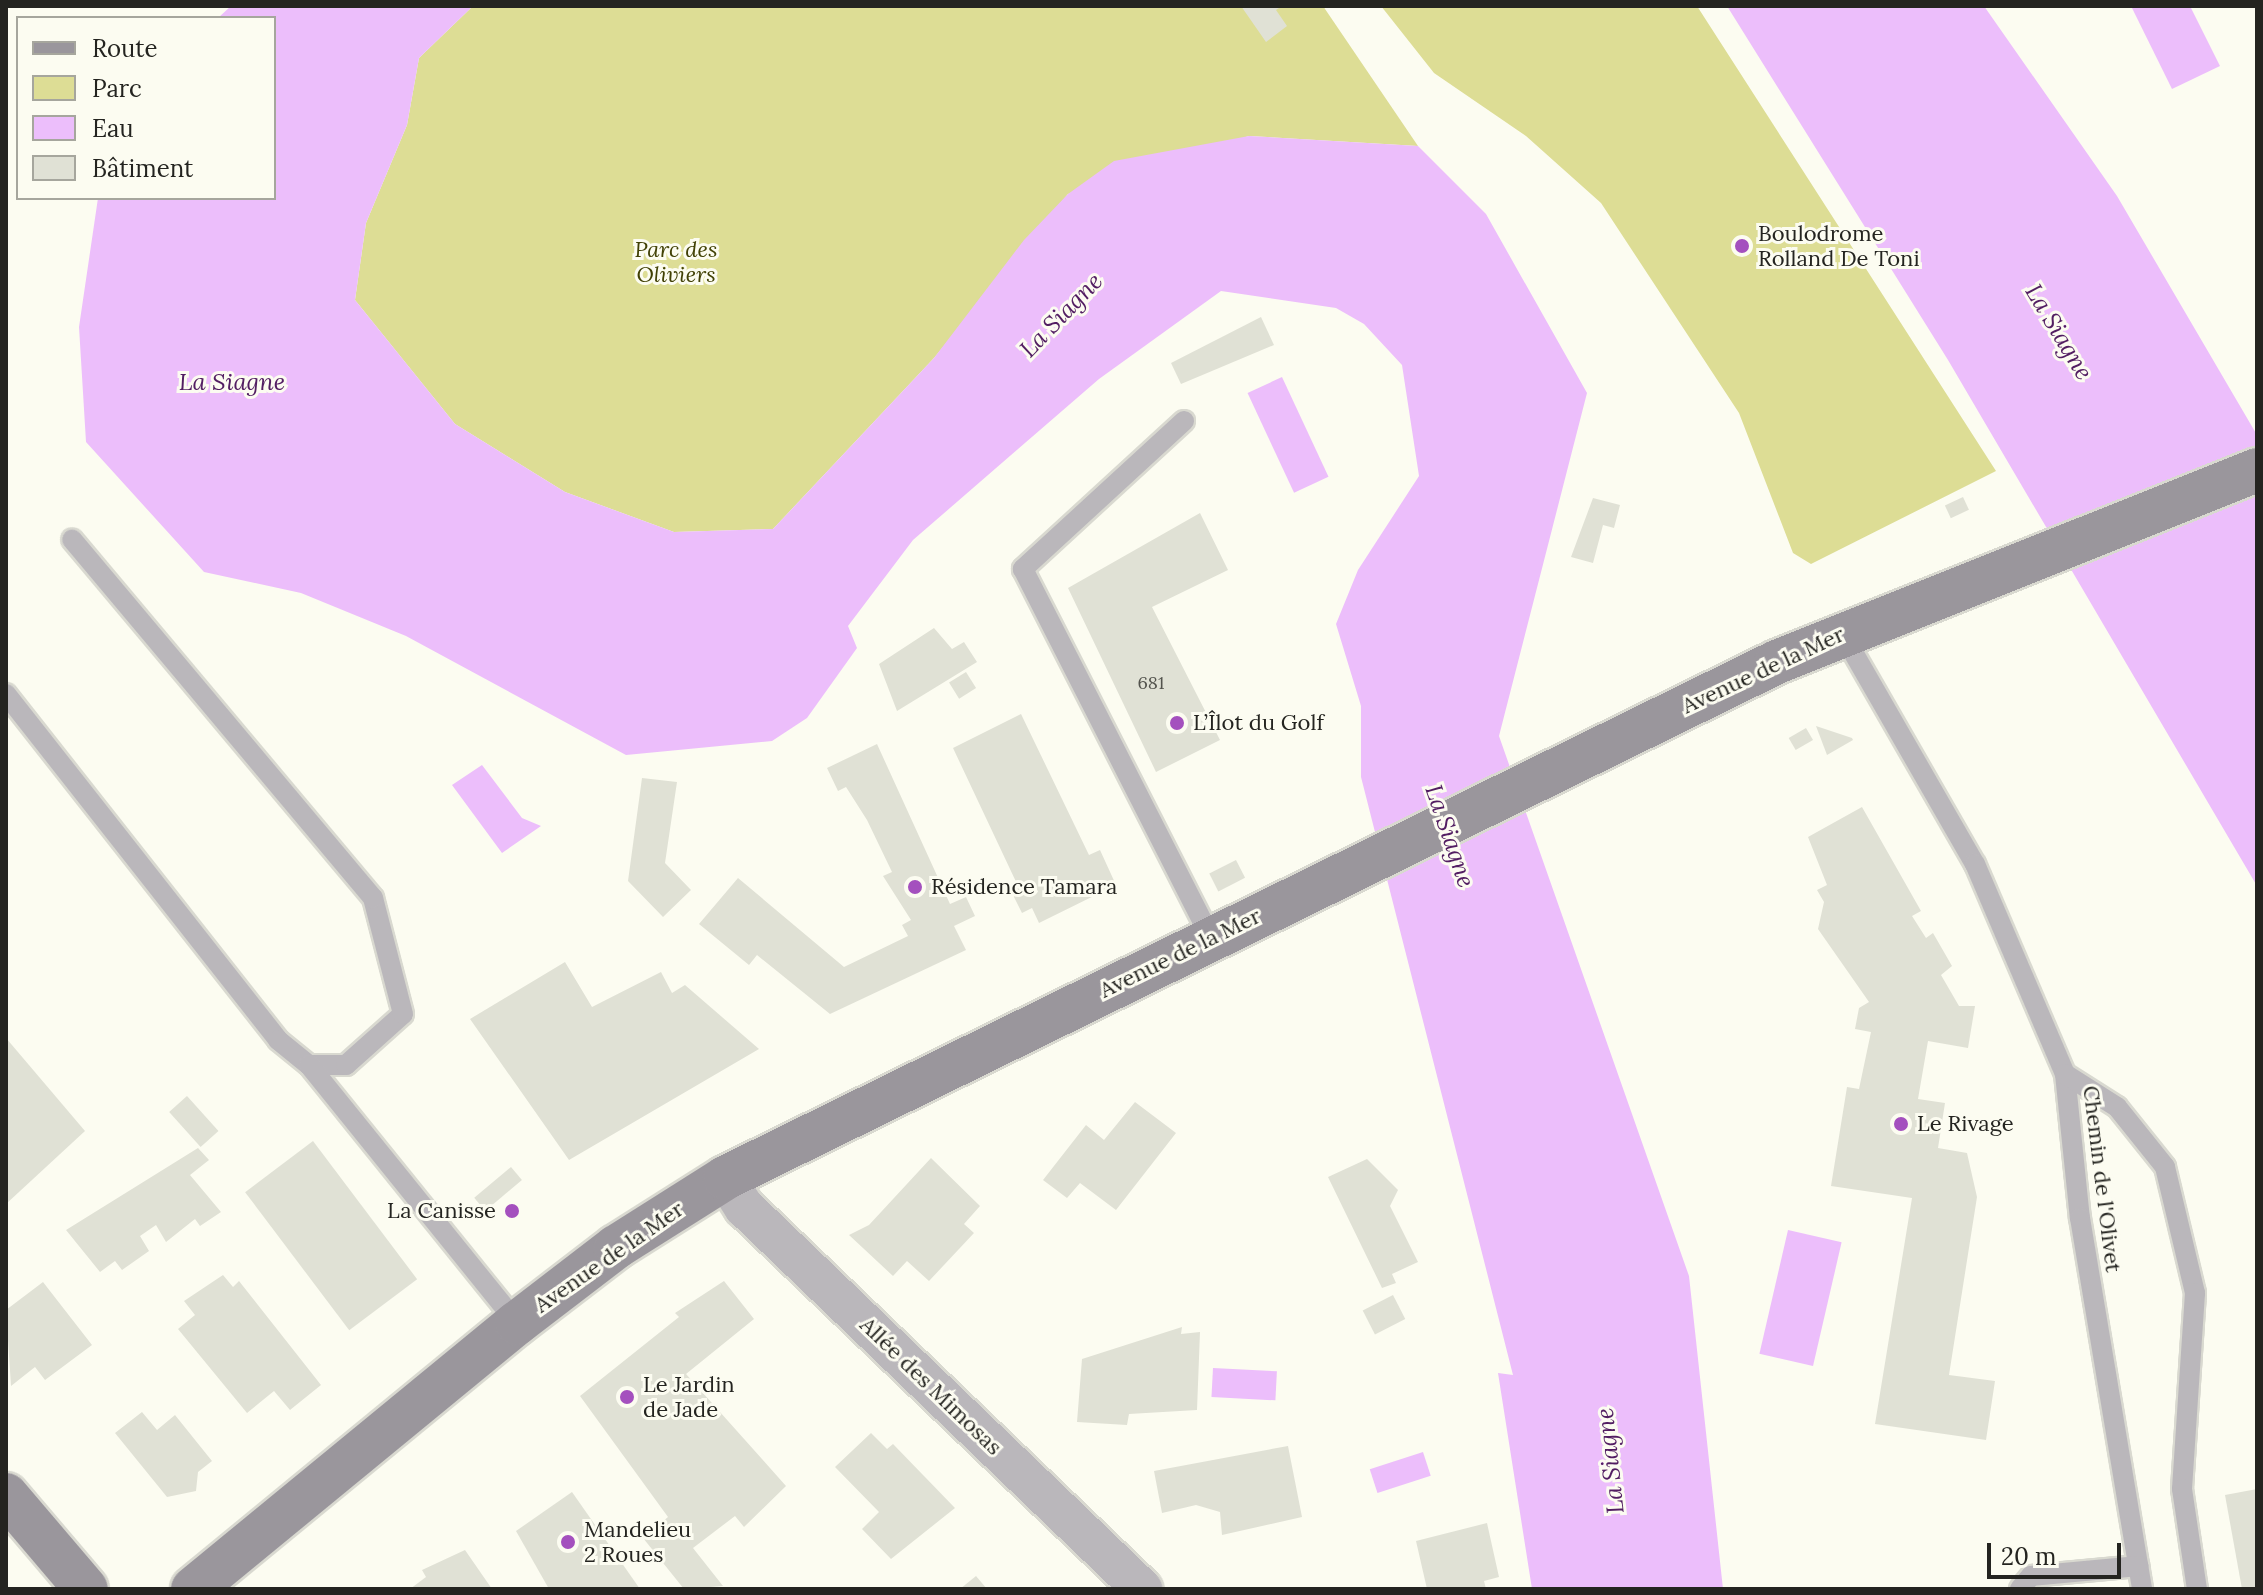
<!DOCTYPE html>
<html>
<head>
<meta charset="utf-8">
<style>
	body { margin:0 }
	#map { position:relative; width:2263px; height:1595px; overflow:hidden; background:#fcfcf1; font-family:Lora,serif }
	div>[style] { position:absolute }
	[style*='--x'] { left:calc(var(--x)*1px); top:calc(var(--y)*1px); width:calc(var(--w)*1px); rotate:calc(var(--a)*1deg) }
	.green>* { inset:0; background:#dddd95 }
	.water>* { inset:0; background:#ecbefb; transform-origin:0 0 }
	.building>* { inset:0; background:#e0e1d5; transform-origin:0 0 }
	.roads { filter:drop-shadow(2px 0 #d9d9d0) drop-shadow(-2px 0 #d9d9d0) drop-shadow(0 2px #d9d9d0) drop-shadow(0 -2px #d9d9d0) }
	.lane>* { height:20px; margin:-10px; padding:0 10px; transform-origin:10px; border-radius:10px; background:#bab7bb }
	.street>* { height:40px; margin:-20px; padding:0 20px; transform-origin:20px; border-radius:20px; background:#bab7bb }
	.secondary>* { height:44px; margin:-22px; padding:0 22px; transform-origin:22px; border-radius:22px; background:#9a969c }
	.dots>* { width:22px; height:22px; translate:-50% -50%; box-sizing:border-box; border:4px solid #fcfcf1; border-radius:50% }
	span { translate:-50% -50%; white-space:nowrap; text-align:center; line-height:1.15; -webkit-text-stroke:6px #fcfcf1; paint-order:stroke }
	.number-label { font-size:18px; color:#53534d }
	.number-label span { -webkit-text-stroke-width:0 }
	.poi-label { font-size:22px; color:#242420 }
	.left { translate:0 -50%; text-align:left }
	.right { translate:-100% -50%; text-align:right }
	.park-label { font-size:22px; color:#414105; font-style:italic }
	.street-label { font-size:22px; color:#242420 }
	.water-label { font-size:24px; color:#521d62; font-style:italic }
	.frame { position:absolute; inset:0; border:8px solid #242420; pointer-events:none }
	.legend { position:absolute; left:16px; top:16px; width:260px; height:184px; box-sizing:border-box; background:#fcfcf1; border:2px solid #a6a69d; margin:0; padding:10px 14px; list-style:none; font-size:24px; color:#242420 }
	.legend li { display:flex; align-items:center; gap:16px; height:40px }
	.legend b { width:40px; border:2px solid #a6a69d }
	.scale { position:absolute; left:1987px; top:1543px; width:134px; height:36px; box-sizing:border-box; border:4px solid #242420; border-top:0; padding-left:10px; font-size:24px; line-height:28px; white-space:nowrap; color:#242420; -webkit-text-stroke:6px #fcfcf1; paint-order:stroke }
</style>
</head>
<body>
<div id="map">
	<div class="green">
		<i style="clip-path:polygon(473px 6px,1323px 6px,1418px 146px,1249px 136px,1068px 194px,934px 358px,773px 529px,674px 532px,565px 492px,455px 424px,355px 300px,366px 223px,407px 125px,419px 58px)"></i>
		<i style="clip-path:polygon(1381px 6px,1697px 6px,1996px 471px,1811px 564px,1793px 553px,1739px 413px,1601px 203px,1526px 136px,1434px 73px)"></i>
	</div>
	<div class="water">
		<i style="clip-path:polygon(231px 6px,473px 6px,419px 58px,407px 125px,366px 223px,355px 300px,455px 424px,565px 492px,674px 532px,773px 529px,934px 358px,1024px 240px,1068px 194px,1114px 161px,1249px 136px,1418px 146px,1486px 214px,1587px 393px,1499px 736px,1689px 1276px,1723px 1589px,1532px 1589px,1498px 1373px,1513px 1375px,1361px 777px,1361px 706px,1336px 624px,1358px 570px,1419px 476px,1402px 365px,1364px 324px,1336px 308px,1221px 291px,1099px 379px,913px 540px,848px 626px,857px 648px,807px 718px,772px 741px,626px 755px,406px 636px,301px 593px,204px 572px,86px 442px,79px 327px,98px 198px,274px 198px,274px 18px,218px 18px)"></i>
		<i style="clip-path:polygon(1727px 6px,1984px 6px,2117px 196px,2257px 435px,2257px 886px,1948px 360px)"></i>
		<i style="clip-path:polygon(2131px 6px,2190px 6px,2220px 66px,2172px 89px)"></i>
		<i style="left:1282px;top:377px;width:110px;height:38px;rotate:65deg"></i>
		<i style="clip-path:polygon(482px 765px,522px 818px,541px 826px,502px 853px,452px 785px)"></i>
		<i style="left:1788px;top:1230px;width:55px;height:127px;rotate:13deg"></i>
		<i style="left:1213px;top:1368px;width:64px;height:29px;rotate:3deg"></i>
		<i style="left:1423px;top:1452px;width:25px;height:56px;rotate:72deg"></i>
	</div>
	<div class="building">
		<i style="clip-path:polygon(1241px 6px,1282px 6px,1276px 10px,1287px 26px,1266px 42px)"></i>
		<i style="clip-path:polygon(1261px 317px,1274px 345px,1181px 384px,1171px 363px)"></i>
		<i style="left:1963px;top:497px;width:14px;height:20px;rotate:65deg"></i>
		<i style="clip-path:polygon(1593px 498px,1620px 505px,1614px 528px,1603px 525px,1593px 563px,1571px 557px)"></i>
		<i style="clip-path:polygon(1200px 513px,1228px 570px,1152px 607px,1220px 740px,1156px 772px,1068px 588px)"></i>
		<i style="clip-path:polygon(934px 628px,952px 649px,964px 642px,977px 662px,897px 711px,879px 664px)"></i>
		<i style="left:966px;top:672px;width:19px;height:20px;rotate:58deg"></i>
		<i style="clip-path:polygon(1021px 714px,1089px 855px,1100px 850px,1116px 885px,1039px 923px,1032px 908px,1022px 913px,1011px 891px,1018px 886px,953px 748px)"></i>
		<i style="clip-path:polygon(1816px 726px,1852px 738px,1853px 740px,1827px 755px)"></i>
		<i style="left:1806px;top:728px;width:14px;height:20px;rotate:60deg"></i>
		<i style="clip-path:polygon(877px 744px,950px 904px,966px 897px,975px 916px,954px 926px,966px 950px,830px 1014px,757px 955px,749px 965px,699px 924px,738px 878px,844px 967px,908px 936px,902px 925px,911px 920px,883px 876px,892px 872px,867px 820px,846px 787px,838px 791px,827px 768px)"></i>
		<i style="clip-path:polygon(642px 778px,677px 782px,665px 863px,691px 890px,663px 917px,628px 881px)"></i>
		<i style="clip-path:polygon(1862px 807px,1921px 911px,1912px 916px,1926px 938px,1933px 933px,1952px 966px,1941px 975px,1959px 1006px,1975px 1006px,1968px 1048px,1928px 1041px,1918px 1099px,1945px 1103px,1938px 1148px,1967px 1153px,1977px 1197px,1949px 1375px,1995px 1381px,1986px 1440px,1875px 1424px,1912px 1198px,1831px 1186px,1847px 1087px,1859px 1089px,1871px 1032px,1855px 1029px,1859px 1008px,1869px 1002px,1818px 929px,1824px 902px,1817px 890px,1827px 885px,1808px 837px)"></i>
		<i style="left:1236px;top:860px;width:20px;height:30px;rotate:63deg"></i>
		<i style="clip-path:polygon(565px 962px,592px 1007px,661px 972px,672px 993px,685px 985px,759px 1049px,569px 1160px,470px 1019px)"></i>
		<i style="clip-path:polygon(6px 1038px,85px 1131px,6px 1204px)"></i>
		<i style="left:187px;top:1096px;width:47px;height:24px;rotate:48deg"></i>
		<i style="clip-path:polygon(1135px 1102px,1176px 1133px,1116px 1210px,1080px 1183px,1067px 1198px,1043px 1180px,1086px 1125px,1104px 1140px)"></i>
		<i style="left:313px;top:1141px;width:173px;height:85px;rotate:53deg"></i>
		<i style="clip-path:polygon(198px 1148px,209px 1160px,190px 1175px,221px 1212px,200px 1226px,195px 1219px,166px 1242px,156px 1225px,140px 1236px,149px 1251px,122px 1270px,115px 1261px,100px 1272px,66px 1230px)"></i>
		<i style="clip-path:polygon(931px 1158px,980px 1206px,964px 1224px,974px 1233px,929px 1281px,907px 1261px,893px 1276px,849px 1235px,869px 1225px)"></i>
		<i style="clip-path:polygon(1367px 1159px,1398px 1190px,1390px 1206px,1418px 1262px,1392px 1274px,1396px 1283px,1382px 1288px,1328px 1177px)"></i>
		<i style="left:511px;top:1167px;width:17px;height:48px;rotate:50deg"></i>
		<i style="clip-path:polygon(223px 1275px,233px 1287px,239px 1281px,321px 1385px,290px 1410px,274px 1391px,247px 1413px,178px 1329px,195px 1315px,184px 1301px)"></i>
		<i style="clip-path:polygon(724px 1281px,754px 1319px,686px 1374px,786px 1486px,744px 1527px,735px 1516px,693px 1548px,723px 1586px,684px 1589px,643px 1538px,668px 1517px,580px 1396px,679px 1317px,675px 1313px)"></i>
		<i style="clip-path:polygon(43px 1282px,92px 1345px,45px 1380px,35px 1367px,11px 1386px,6px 1310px)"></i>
		<i style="left:1393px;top:1295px;width:27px;height:34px;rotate:63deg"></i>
		<i style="clip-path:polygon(1182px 1327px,1181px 1334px,1200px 1332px,1197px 1410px,1129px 1414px,1127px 1425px,1077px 1422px,1082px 1359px)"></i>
		<i style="clip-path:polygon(142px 1412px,157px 1430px,175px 1415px,212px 1461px,198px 1472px,196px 1491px,167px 1497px,115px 1433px)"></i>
		<i style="clip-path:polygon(871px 1433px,887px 1449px,893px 1444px,955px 1508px,891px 1559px,862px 1529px,879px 1512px,835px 1467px)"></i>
		<i style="clip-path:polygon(1288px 1446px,1302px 1517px,1222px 1535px,1220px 1512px,1196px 1505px,1162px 1513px,1154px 1471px)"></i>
		<i style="clip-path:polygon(2257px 1489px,2257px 1589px,2242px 1589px,2225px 1495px)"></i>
		<i style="clip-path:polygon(572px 1492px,640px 1589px,549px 1589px,516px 1531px)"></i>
		<i style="clip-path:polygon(1487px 1523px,1499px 1577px,1484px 1581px,1486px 1589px,1427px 1589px,1416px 1541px)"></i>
		<i style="clip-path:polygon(465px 1550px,492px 1589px,410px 1589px,426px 1577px,422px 1570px)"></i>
		<i style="clip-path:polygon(976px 1576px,987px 1589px,960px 1589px)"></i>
	</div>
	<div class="roads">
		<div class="lane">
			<i style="--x:1184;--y:421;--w:219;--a:137.4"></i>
			<i style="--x:1023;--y:569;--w:414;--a:63"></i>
			<i style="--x:1842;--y:633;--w:267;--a:60.1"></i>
			<i style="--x:1975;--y:864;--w:228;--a:66.8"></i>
			<i style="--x:2065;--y:1074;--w:145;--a:84.1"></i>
			<i style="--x:2080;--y:1218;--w:376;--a:80.5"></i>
			<i style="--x:6;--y:694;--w:440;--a:51.8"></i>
			<i style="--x:278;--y:1040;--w:40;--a:39"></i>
			<i style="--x:309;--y:1065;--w:37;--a:0"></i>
			<i style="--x:346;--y:1065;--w:76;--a:-41.8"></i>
			<i style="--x:403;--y:1014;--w:120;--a:-104.5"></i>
			<i style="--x:373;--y:898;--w:468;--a:-130"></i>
			<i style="--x:309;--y:1065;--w:331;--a:51.1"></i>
			<i style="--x:2065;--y:1074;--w:62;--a:32.4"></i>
			<i style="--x:2117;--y:1107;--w:77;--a:51.3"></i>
			<i style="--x:2165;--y:1167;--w:130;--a:76.6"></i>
			<i style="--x:2195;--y:1293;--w:196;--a:93.8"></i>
			<i style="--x:2182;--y:1489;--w:101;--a:81.5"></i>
			<i style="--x:2020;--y:1589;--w:17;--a:-50"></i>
			<i style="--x:2031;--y:1576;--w:108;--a:-5.3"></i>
		</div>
		<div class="street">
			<i style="--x:725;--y:1178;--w:35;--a:57"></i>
			<i style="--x:744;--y:1207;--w:552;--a:43.82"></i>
		</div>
		<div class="secondary">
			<i style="--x:6;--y:1495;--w:123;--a:49.6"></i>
			<i style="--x:193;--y:1589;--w:419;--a:-39.4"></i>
			<i style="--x:517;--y:1323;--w:125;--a:-37.5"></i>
			<i style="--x:616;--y:1247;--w:129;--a:-32.3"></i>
			<i style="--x:725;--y:1178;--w:1172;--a:-26.13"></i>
			<i style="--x:1777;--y:662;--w:517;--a:-21.8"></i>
		</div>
	</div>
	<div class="dots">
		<i style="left:1742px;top:246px;background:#a450be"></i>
		<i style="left:1177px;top:723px;background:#a450be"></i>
		<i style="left:915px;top:887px;background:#a450be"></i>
		<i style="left:1901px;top:1124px;background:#a450be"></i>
		<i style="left:512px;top:1211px;background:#a450be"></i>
		<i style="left:627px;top:1397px;background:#a450be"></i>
		<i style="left:568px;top:1542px;background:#a450be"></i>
	</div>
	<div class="number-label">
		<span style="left:1151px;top:683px">681</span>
	</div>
	<div class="poi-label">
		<span class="left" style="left:1758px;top:246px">Boulodrome<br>Rolland De Toni</span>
		<span class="left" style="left:1193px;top:723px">L’Îlot du Golf</span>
		<span class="left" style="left:931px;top:887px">Résidence Tamara</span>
		<span class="left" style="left:1917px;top:1124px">Le Rivage</span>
		<span class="right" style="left:496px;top:1211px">La Canisse</span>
		<span class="left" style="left:643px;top:1397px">Le Jardin<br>de Jade</span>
		<span class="left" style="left:584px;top:1542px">Mandelieu<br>2 Roues</span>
	</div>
	<div class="park-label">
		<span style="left:676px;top:262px">Parc des<br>Oliviers</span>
	</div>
	<div class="street-label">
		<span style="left:1763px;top:670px;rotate:-25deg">Avenue de la Mer</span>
		<span style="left:1180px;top:953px;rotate:-26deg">Avenue de la Mer</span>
		<span style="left:2102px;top:1179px;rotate:83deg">Chemin de l'Olivet</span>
		<span style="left:609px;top:1257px;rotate:-35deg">Avenue de la Mer</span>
		<span style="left:931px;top:1386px;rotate:44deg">Allée des Mimosas</span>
	</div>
	<div class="water-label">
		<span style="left:1061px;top:315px;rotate:-46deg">La Siagne</span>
		<span style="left:2059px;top:332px;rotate:59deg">La Siagne</span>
		<span style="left:232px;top:382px">La Siagne</span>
		<span style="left:1450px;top:836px;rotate:71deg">La Siagne</span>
		<span style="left:1610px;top:1461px;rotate:-96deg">La Siagne</span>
	</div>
	<div class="frame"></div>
	<ul class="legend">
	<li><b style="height:10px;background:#9a969c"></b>Route</li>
	<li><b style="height:22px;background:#dddd95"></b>Parc</li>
	<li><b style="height:22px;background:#ecbefb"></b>Eau</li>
	<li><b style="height:22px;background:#e0e1d5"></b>Bâtiment</li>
	</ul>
	<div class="scale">20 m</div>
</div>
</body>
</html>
